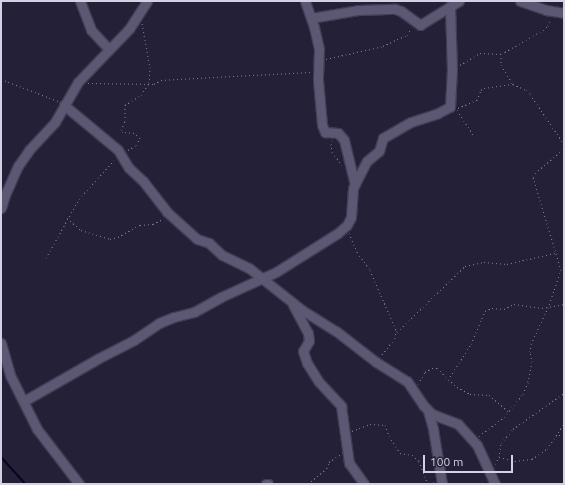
<!DOCTYPE html>
<html>
<head>
<meta charset="utf-8">
<style>
	body { margin:0 }
	#map { position:relative; width:565px; height:485px; overflow:hidden; background:#242038; font-family:Ubuntu,sans-serif }
	div>[style] { position:absolute }
	[style*='--x'] { left:calc(var(--x)*1px); top:calc(var(--y)*1px); width:calc(var(--w)*1px); rotate:calc(var(--a)*1deg) }
	.stream>* { height:2px; margin:-1px; padding:0 1px; transform-origin:1px; border-radius:1px; background:#0d0028 }
	.path>* { height:1px; margin-top:-0.5px; transform-origin:0; background:repeating-linear-gradient(90deg,#827f93 0 1px,transparent 0 4px) }
	.roads { filter:drop-shadow(1px 0 #413d52) drop-shadow(-1px 0 #413d52) drop-shadow(0 1px #413d52) drop-shadow(0 -1px #413d52) }
	.minor>* { height:9px; margin:-4.5px; padding:0 4.5px; transform-origin:4.5px; border-radius:4.5px; background:#5c5773 }
	span { translate:-50% -50%; white-space:nowrap; text-align:center; line-height:1.15; -webkit-text-stroke:3.5px #242038; paint-order:stroke }
	.frame { position:absolute; inset:0; border:2px solid #d4d2e2; pointer-events:none }
	.scale { position:absolute; left:423px; top:455px; width:90px; height:18px; box-sizing:border-box; border:2px solid #d4d2e2; border-top:0; padding-left:5px; font-size:12px; line-height:14px; white-space:nowrap; color:#d4d2e2; -webkit-text-stroke:3px #242038; paint-order:stroke }
</style>
</head>
<body>
<div id="map">
	<div class="stream">
		<i style="--x:1;--y:457;--w:36;--a:48"></i>
	</div>
	<div class="path">
		<i style="--x:501;--y:54;--w:11;--a:90"></i>
		<i style="--x:501;--y:65;--w:22;--a:58"></i>
		<i style="--x:513;--y:84;--w:14;--a:25"></i>
		<i style="--x:526;--y:90;--w:6;--a:45"></i>
		<i style="--x:530;--y:94;--w:60;--a:55.8"></i>
		<i style="--x:326;--y:59;--w:58;--a:-12.8"></i>
		<i style="--x:383;--y:46;--w:26;--a:-25"></i>
		<i style="--x:407;--y:35;--w:7;--a:-56"></i>
		<i style="--x:460;--y:65;--w:23;--a:-31"></i>
		<i style="--x:480;--y:53;--w:20;--a:3"></i>
		<i style="--x:500;--y:54;--w:5;--a:-22"></i>
		<i style="--x:505;--y:52;--w:44;--a:-30.1"></i>
		<i style="--x:543;--y:30;--w:6;--a:-39"></i>
		<i style="--x:548;--y:26;--w:7;--a:-74"></i>
		<i style="--x:1;--y:79;--w:61;--a:21.1"></i>
		<i style="--x:88;--y:83;--w:66;--a:0.9"></i>
		<i style="--x:154;--y:84;--w:8;--a:-30"></i>
		<i style="--x:161;--y:80;--w:150;--a:-3.1"></i>
		<i style="--x:458;--y:108;--w:21;--a:-23"></i>
		<i style="--x:477;--y:100;--w:11;--a:-68"></i>
		<i style="--x:481;--y:90;--w:4;--a:-34"></i>
		<i style="--x:484;--y:88;--w:29;--a:-8"></i>
		<i style="--x:457;--y:110;--w:31;--a:57"></i>
		<i style="--x:332;--y:140;--w:4;--a:104"></i>
		<i style="--x:331;--y:144;--w:8;--a:83"></i>
		<i style="--x:332;--y:152;--w:16;--a:52"></i>
		<i style="--x:128;--y:150;--w:9;--a:-32"></i>
		<i style="--x:136;--y:145;--w:8;--a:-60"></i>
		<i style="--x:140;--y:138;--w:8;--a:-140"></i>
		<i style="--x:134;--y:133;--w:11;--a:-175"></i>
		<i style="--x:123;--y:132;--w:3;--a:-135"></i>
		<i style="--x:121;--y:130;--w:10;--a:-66"></i>
		<i style="--x:125;--y:121;--w:16;--a:-90"></i>
		<i style="--x:125;--y:105;--w:19;--a:-32"></i>
		<i style="--x:141;--y:95;--w:14;--a:-56"></i>
		<i style="--x:149;--y:83;--w:15;--a:-86"></i>
		<i style="--x:150;--y:68;--w:46;--a:-100.1"></i>
		<i style="--x:67;--y:218;--w:18;--a:41"></i>
		<i style="--x:81;--y:230;--w:30;--a:17"></i>
		<i style="--x:110;--y:239;--w:8;--a:-14"></i>
		<i style="--x:118;--y:237;--w:25;--a:-29"></i>
		<i style="--x:140;--y:225;--w:13;--a:-4"></i>
		<i style="--x:153;--y:224;--w:11;--a:-27"></i>
		<i style="--x:349;--y:233;--w:21;--a:67"></i>
		<i style="--x:357;--y:252;--w:22;--a:54"></i>
		<i style="--x:370;--y:270;--w:65;--a:66.6"></i>
		<i style="--x:396;--y:330;--w:8;--a:97"></i>
		<i style="--x:395;--y:338;--w:23;--a:128"></i>
		<i style="--x:46;--y:258;--w:68;--a:-60.8"></i>
		<i style="--x:79;--y:199;--w:52;--a:-48.1"></i>
		<i style="--x:397;--y:332;--w:95;--a:-44.1"></i>
		<i style="--x:465;--y:266;--w:19;--a:-12"></i>
		<i style="--x:484;--y:262;--w:23;--a:5"></i>
		<i style="--x:507;--y:264;--w:49;--a:-12.9"></i>
		<i style="--x:448;--y:380;--w:43;--a:-57.4"></i>
		<i style="--x:471;--y:344;--w:36;--a:-67"></i>
		<i style="--x:485;--y:311;--w:8;--a:-23"></i>
		<i style="--x:492;--y:308;--w:12;--a:5"></i>
		<i style="--x:504;--y:309;--w:11;--a:-27"></i>
		<i style="--x:514;--y:304;--w:28;--a:8"></i>
		<i style="--x:542;--y:308;--w:22;--a:-10"></i>
		<i style="--x:418;--y:384;--w:14;--a:-60"></i>
		<i style="--x:425;--y:372;--w:8;--a:-30"></i>
		<i style="--x:432;--y:368;--w:5;--a:0"></i>
		<i style="--x:437;--y:368;--w:28;--a:44"></i>
		<i style="--x:457;--y:387;--w:15;--a:28"></i>
		<i style="--x:470;--y:394;--w:19;--a:3"></i>
		<i style="--x:489;--y:395;--w:25;--a:40"></i>
		<i style="--x:352;--y:431;--w:19;--a:-21"></i>
		<i style="--x:370;--y:424;--w:15;--a:4"></i>
		<i style="--x:385;--y:425;--w:12;--a:70"></i>
		<i style="--x:389;--y:436;--w:20;--a:57"></i>
		<i style="--x:400;--y:453;--w:12;--a:9"></i>
		<i style="--x:412;--y:455;--w:9;--a:41"></i>
		<i style="--x:419;--y:461;--w:25;--a:69"></i>
		<i style="--x:559;--y:435;--w:5;--a:0"></i>
		<i style="--x:479;--y:436;--w:31;--a:-37"></i>
		<i style="--x:504;--y:417;--w:16;--a:-50"></i>
		<i style="--x:514;--y:405;--w:14;--a:-51"></i>
		<i style="--x:523;--y:394;--w:13;--a:-67"></i>
		<i style="--x:528;--y:382;--w:20;--a:-79"></i>
		<i style="--x:532;--y:362;--w:10;--a:-101"></i>
		<i style="--x:530;--y:352;--w:8;--a:-83"></i>
		<i style="--x:531;--y:344;--w:40;--a:-65"></i>
		<i style="--x:548;--y:308;--w:40;--a:-71.1"></i>
		<i style="--x:561;--y:270;--w:97;--a:-106.8"></i>
		<i style="--x:533;--y:177;--w:4;--a:-63"></i>
		<i style="--x:535;--y:173;--w:38;--a:-40"></i>
		<i style="--x:499;--y:457;--w:16;--a:14"></i>
		<i style="--x:515;--y:461;--w:17;--a:-7"></i>
		<i style="--x:532;--y:459;--w:18;--a:-34"></i>
		<i style="--x:547;--y:449;--w:30;--a:-56"></i>
		<i style="--x:495;--y:464;--w:8;--a:-60"></i>
		<i style="--x:499;--y:457;--w:14;--a:-82"></i>
		<i style="--x:501;--y:443;--w:18;--a:-49"></i>
		<i style="--x:513;--y:429;--w:62;--a:-35.2"></i>
		<i style="--x:308;--y:484;--w:25;--a:-40"></i>
		<i style="--x:327;--y:468;--w:6;--a:-72"></i>
		<i style="--x:329;--y:462;--w:14;--a:-34"></i>
		<i style="--x:429;--y:484;--w:5;--a:-22"></i>
	</div>
	<div class="roads">
		<div class="minor">
			<i style="--x:80;--y:1;--w:31;--a:69"></i>
			<i style="--x:91;--y:30;--w:26;--a:47"></i>
			<i style="--x:305;--y:1;--w:28;--a:71"></i>
			<i style="--x:314;--y:27;--w:23;--a:77"></i>
			<i style="--x:319;--y:49;--w:31;--a:92"></i>
			<i style="--x:318;--y:80;--w:45;--a:84.9"></i>
			<i style="--x:322;--y:125;--w:8;--a:67"></i>
			<i style="--x:325;--y:132;--w:13;--a:4"></i>
			<i style="--x:338;--y:133;--w:9;--a:49"></i>
			<i style="--x:344;--y:140;--w:46;--a:76.3"></i>
			<i style="--x:520;--y:1;--w:28;--a:19"></i>
			<i style="--x:546;--y:10;--w:18;--a:9"></i>
			<i style="--x:311;--y:18;--w:49;--a:-9.5"></i>
			<i style="--x:359;--y:10;--w:36;--a:-2"></i>
			<i style="--x:395;--y:9;--w:6;--a:18"></i>
			<i style="--x:401;--y:11;--w:24;--a:36"></i>
			<i style="--x:420;--y:25;--w:46;--a:-31.6"></i>
			<i style="--x:64;--y:105;--w:70;--a:39.8"></i>
			<i style="--x:118;--y:150;--w:21;--a:59"></i>
			<i style="--x:129;--y:168;--w:19;--a:43"></i>
			<i style="--x:143;--y:181;--w:39;--a:52"></i>
			<i style="--x:167;--y:212;--w:40;--a:42"></i>
			<i style="--x:197;--y:239;--w:13;--a:18"></i>
			<i style="--x:209;--y:243;--w:18;--a:43"></i>
			<i style="--x:222;--y:255;--w:30;--a:26"></i>
			<i style="--x:249;--y:268;--w:68;--a:38.4"></i>
			<i style="--x:302;--y:310;--w:40;--a:32"></i>
			<i style="--x:336;--y:331;--w:51;--a:37.8"></i>
			<i style="--x:376;--y:362;--w:36;--a:32"></i>
			<i style="--x:407;--y:381;--w:29;--a:56"></i>
			<i style="--x:423;--y:405;--w:13;--a:45"></i>
			<i style="--x:432;--y:414;--w:28;--a:21"></i>
			<i style="--x:458;--y:424;--w:28;--a:48"></i>
			<i style="--x:477;--y:445;--w:43;--a:65.2"></i>
			<i style="--x:1;--y:208;--w:14;--a:-73"></i>
			<i style="--x:5;--y:195;--w:32;--a:-66"></i>
			<i style="--x:18;--y:166;--w:19;--a:-55"></i>
			<i style="--x:29;--y:150;--w:38;--a:-47"></i>
			<i style="--x:55;--y:122;--w:46;--a:-60.1"></i>
			<i style="--x:78;--y:82;--w:74;--a:-46.1"></i>
			<i style="--x:129;--y:29;--w:33;--a:-57"></i>
			<i style="--x:293;--y:305;--w:32;--a:62"></i>
			<i style="--x:308;--y:333;--w:8;--a:83"></i>
			<i style="--x:309;--y:341;--w:12;--a:121"></i>
			<i style="--x:303;--y:351;--w:13;--a:72"></i>
			<i style="--x:307;--y:363;--w:22;--a:58"></i>
			<i style="--x:319;--y:382;--w:33;--a:47"></i>
			<i style="--x:341;--y:406;--w:58;--a:82"></i>
			<i style="--x:349;--y:463;--w:26;--a:54"></i>
			<i style="--x:1;--y:343;--w:35;--a:74"></i>
			<i style="--x:11;--y:377;--w:58;--a:63.4"></i>
			<i style="--x:37;--y:429;--w:69;--a:52.6"></i>
			<i style="--x:24;--y:401;--w:86;--a:-29.8"></i>
			<i style="--x:99;--y:358;--w:39;--a:-27"></i>
			<i style="--x:134;--y:340;--w:30;--a:-34"></i>
			<i style="--x:159;--y:323;--w:16;--a:-22"></i>
			<i style="--x:174;--y:317;--w:21;--a:-14"></i>
			<i style="--x:194;--y:312;--w:31;--a:-29"></i>
			<i style="--x:221;--y:297;--w:60;--a:-24.4"></i>
			<i style="--x:276;--y:272;--w:73;--a:-32.2"></i>
			<i style="--x:338;--y:233;--w:12;--a:-42"></i>
			<i style="--x:347;--y:225;--w:9;--a:-63"></i>
			<i style="--x:351;--y:217;--w:29;--a:-86"></i>
			<i style="--x:353;--y:188;--w:30;--a:-63"></i>
			<i style="--x:367;--y:161;--w:16;--a:-40"></i>
			<i style="--x:379;--y:151;--w:14;--a:-73"></i>
			<i style="--x:383;--y:138;--w:32;--a:-30"></i>
			<i style="--x:411;--y:122;--w:28;--a:-18"></i>
			<i style="--x:438;--y:113;--w:13;--a:-27"></i>
			<i style="--x:450;--y:107;--w:37;--a:-87"></i>
			<i style="--x:452;--y:70;--w:64;--a:-91.8"></i>
			<i style="--x:428;--y:411;--w:19;--a:74"></i>
			<i style="--x:433;--y:429;--w:56;--a:80.7"></i>
			<i style="--x:266;--y:484;--w:2;--a:0"></i>
		</div>
	</div>
	<div class="frame"></div>
	<div class="scale">100 m</div>
</div>
</body>
</html>
